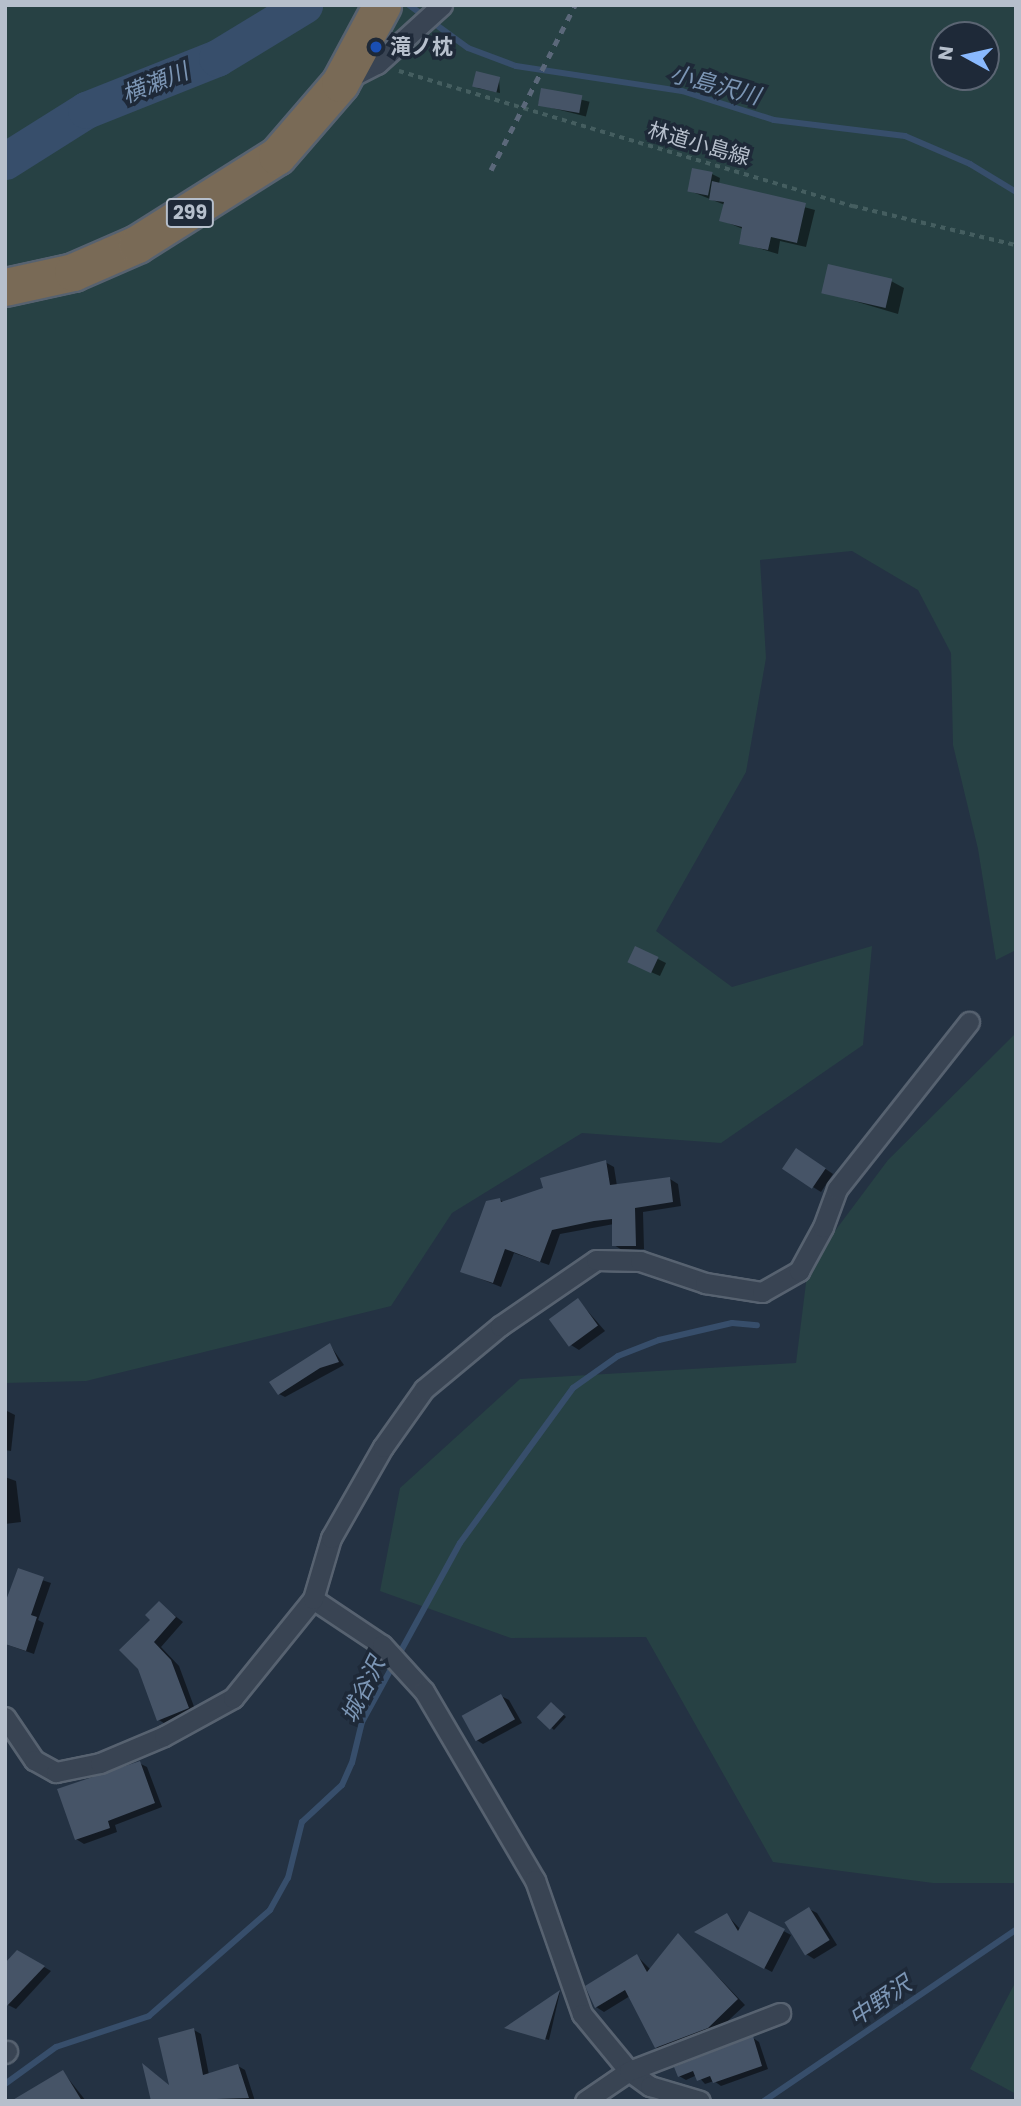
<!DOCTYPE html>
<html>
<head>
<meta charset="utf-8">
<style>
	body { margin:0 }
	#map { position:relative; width:1021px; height:2106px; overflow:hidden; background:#243243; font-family:Poppins,"Noto Sans JP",sans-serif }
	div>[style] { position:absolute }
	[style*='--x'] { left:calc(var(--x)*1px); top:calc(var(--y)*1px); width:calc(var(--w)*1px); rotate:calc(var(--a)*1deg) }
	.green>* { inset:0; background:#274144 }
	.shadow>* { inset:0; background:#0007; transform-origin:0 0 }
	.stream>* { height:6px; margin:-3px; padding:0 3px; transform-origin:3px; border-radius:3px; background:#374e6b }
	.river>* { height:37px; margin:-18.5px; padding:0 18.5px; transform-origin:18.5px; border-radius:18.5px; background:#374e6b }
	.building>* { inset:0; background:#465467; transform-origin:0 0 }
	.path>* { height:3.5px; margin-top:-1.75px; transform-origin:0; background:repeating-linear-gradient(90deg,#455e60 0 5px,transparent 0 10px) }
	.roads { filter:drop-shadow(2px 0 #576270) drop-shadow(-2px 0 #576270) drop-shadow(0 2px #576270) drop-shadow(0 -2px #576270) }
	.street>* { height:19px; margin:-9.5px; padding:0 9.5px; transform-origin:9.5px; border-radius:9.5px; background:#394453 }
	.highway>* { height:37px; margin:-18.5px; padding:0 18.5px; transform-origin:18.5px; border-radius:18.5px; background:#796a56 }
	.rail>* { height:5px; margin-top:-2.5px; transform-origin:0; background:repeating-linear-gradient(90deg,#5b687a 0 7px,transparent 0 14px) }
	.dots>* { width:19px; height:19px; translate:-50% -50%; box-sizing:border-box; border:4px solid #1e2938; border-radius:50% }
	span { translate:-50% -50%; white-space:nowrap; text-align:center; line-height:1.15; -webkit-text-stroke:7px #1e2938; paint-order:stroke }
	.shield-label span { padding:2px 5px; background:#1e2938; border:2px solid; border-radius:5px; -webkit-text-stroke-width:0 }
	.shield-label { font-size:19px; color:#b6bfcc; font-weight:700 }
	.poi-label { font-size:21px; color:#b6bfcc; font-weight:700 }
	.left { translate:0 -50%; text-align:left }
	.street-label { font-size:21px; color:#b6bfcc }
	.water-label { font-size:23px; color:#7c96b5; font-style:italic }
	.frame { position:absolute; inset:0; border:7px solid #b6bfcc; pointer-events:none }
	.north { position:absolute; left:930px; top:21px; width:70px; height:70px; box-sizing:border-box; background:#1e2938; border:2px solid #5b6573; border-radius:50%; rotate:278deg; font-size:19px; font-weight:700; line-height:28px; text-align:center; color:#b6bfcc }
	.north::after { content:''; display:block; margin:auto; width:24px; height:32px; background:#89b9fe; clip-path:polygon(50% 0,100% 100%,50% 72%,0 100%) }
</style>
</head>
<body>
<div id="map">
	<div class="green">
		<i style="clip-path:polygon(evenodd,5px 5px,1016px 5px,1016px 950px,996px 960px,978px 849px,953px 745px,951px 653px,918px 590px,852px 551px,760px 560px,766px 658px,746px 772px,656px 931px,732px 987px,872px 946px,863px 1045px,721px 1143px,582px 1133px,452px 1213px,391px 1306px,86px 1381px,5px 1383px,5px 5px,944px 35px,986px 35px,986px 77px,944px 77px,944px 35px)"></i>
		<i style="clip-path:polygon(1016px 1033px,1016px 1883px,933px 1883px,773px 1862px,646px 1637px,511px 1638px,380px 1591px,400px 1488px,520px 1379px,796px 1363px,808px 1267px,888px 1160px)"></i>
		<i style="clip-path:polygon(1016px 1981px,1016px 2094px,970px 2069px)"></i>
	</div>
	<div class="shadow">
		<i style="clip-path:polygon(499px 79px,500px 93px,477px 88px)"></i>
		<i style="left:542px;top:90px;width:49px;height:15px;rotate:14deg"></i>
		<i style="clip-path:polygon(712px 174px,720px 178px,719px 184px,815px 210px,806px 247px,780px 241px,778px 254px,741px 243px,743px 229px,721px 220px,725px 205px,690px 191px)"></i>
		<i style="clip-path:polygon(891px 281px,904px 288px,898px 314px,824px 292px)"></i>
		<i style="clip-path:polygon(636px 948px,666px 963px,660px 976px,637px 966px)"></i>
		<i style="clip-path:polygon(805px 1155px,833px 1174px,821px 1192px,784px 1169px)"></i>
		<i style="clip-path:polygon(605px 1162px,614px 1167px,617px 1186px,670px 1179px,678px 1184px,681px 1206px,643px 1212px,644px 1249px,622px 1250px,614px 1245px,614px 1224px,560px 1234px,549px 1265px,514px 1253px,501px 1287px,471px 1275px,499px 1199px,505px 1203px,545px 1189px)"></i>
		<i style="clip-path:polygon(578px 1300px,605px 1331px,579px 1350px,571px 1345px)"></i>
		<i style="clip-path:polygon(330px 1345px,344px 1365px,285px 1397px,279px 1394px)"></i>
		<i style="clip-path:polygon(5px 1410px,15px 1415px,11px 1451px,5px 1450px)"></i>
		<i style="clip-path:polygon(5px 1477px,16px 1481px,21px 1522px,5px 1524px)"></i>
		<i style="clip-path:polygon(18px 1572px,51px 1583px,38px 1620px,44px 1623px,34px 1654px,5px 1644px,5px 1613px)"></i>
		<i style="clip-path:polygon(159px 1603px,183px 1622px,161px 1647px,179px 1666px,196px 1712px,167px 1725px,159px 1720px,139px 1668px)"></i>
		<i style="clip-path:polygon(501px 1696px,509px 1700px,522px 1723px,483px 1744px,475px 1739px)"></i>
		<i style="clip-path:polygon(555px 1706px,566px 1717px,554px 1730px,539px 1717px)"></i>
		<i style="clip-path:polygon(139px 1763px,147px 1767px,162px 1807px,115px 1825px,117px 1832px,84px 1844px,76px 1839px)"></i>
		<i style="clip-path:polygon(809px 1909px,817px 1913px,837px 1945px,814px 1959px,806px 1954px)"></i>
		<i style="clip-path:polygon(750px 1913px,791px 1935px,772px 1972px,697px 1932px,727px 1915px,741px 1930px)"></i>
		<i style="clip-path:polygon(679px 1936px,745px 2005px,716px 2032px,664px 2051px,656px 2047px,630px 1996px,604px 2012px,596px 2007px,637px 1956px,651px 1970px)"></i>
		<i style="clip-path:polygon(18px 1952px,51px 1971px,16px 2009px,8px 2005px)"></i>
		<i style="clip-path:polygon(560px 1992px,549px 2040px,508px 2028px)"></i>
		<i style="clip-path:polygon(194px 2030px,201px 2034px,209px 2075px,238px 2066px,245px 2070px,255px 2101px,153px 2101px,149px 2069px,171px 2087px)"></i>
		<i style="clip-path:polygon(753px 2038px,759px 2042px,768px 2069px,721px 2086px,714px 2081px,705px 2084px,697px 2075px,686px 2080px,679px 2076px)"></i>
		<i style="clip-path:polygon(63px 2072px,86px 2101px,32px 2101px)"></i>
	</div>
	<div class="stream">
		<i style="--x:409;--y:5;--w:73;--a:36.1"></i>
		<i style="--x:468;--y:48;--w:51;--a:20.6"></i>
		<i style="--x:516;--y:66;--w:168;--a:8.6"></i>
		<i style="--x:682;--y:91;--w:96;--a:17.5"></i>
		<i style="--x:774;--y:120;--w:132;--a:7"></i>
		<i style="--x:905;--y:136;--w:71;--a:23.3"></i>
		<i style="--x:970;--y:164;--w:54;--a:31.3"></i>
		<i style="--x:5;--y:2084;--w:63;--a:-36"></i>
		<i style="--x:56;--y:2047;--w:98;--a:-18.4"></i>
		<i style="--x:149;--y:2016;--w:161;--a:-41.2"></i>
		<i style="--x:270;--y:1910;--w:37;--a:-61"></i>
		<i style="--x:288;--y:1878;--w:58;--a:-76"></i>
		<i style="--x:302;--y:1822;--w:54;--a:-42.8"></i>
		<i style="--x:342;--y:1785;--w:24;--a:-66"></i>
		<i style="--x:352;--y:1763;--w:42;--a:-76.3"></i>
		<i style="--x:362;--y:1722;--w:204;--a:-61.3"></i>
		<i style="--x:460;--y:1543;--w:192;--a:-53.9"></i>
		<i style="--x:573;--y:1388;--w:55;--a:-35.4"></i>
		<i style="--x:618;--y:1356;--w:44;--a:-21.3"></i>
		<i style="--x:659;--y:1340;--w:75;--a:-13.1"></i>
		<i style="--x:732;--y:1323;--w:25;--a:5"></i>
		<i style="--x:764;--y:2101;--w:305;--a:-34.2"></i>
	</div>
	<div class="river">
		<i style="--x:5;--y:161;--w:96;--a:-32.2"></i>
		<i style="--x:86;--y:110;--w:141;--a:-21.7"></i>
		<i style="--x:217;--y:58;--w:102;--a:-31.3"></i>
	</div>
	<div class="building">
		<i style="left:476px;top:71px;width:25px;height:16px;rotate:14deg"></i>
		<i style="left:541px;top:88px;width:42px;height:18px;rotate:10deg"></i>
		<i style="left:692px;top:168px;width:21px;height:24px;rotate:11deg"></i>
		<i style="clip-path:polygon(712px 181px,806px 203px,797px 243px,771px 237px,768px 250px,739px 244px,742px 227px,719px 221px,724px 202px,709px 200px)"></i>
		<i style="left:828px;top:264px;width:66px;height:30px;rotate:13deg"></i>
		<i style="left:635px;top:946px;width:26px;height:18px;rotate:25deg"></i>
		<i style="left:796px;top:1148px;width:36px;height:25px;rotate:34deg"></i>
		<i style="clip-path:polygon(606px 1160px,610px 1185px,670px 1177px,673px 1202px,635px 1208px,636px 1246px,612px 1246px,612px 1219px,594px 1221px,552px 1230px,540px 1262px,505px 1249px,493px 1283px,460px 1272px,486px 1201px,500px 1198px,501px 1202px,543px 1188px,540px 1178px)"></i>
		<i style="left:578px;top:1298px;width:34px;height:36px;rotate:54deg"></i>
		<i style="clip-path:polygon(330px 1343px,339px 1362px,320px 1368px,278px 1395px,269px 1382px)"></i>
		<i style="clip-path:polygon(18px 1568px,44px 1577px,31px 1615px,37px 1617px,26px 1651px,5px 1644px,5px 1603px)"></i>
		<i style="clip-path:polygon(159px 1601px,176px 1617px,154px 1642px,171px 1660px,189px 1708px,157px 1721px,138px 1669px,119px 1650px,150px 1620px,145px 1615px)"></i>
		<i style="left:501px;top:1694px;width:29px;height:45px;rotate:61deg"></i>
		<i style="left:551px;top:1702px;width:18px;height:21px;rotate:43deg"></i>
		<i style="clip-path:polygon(140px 1761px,155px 1803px,108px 1821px,110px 1828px,75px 1840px,57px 1789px)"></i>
		<i style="left:809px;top:1907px;width:39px;height:29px;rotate:58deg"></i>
		<i style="clip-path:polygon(749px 1911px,785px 1929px,764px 1969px,694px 1932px,727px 1913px,738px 1931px)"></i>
		<i style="clip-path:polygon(678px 1933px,738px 1999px,708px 2028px,655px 2048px,625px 1990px,595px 2008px,585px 1986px,637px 1954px,647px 1972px)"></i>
		<i style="clip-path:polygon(17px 1950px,45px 1966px,5px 2008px,5px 1963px)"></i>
		<i style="clip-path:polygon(560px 1990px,545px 2040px,504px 2028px)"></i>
		<i style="clip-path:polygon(194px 2028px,203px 2075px,238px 2064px,249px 2098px,151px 2101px,142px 2063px,169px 2085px,158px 2038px)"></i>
		<i style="clip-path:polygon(753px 2036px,762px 2066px,713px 2083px,710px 2076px,697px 2081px,693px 2071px,678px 2077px,674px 2067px)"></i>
		<i style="clip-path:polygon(63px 2070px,82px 2101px,11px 2101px)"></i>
	</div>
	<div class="path">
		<i style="--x:399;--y:71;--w:474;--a:16.6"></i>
		<i style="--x:853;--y:206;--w:168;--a:13.5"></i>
	</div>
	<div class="roads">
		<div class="street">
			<i style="--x:347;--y:79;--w:34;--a:-27"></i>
			<i style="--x:377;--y:64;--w:88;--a:-42.2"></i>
			<i style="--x:313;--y:1599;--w:83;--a:33.7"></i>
			<i style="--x:382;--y:1645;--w:62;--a:47.6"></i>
			<i style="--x:424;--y:1691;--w:219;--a:59.6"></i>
			<i style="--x:535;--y:1880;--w:142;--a:70.7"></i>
			<i style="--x:582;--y:2014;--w:74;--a:50.5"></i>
			<i style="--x:629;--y:2071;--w:26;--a:36"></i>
			<i style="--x:650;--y:2086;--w:52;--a:16.7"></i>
			<i style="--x:5;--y:1717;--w:52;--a:56"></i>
			<i style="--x:34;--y:1760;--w:25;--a:29"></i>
			<i style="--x:56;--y:1772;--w:45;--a:-11.6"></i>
			<i style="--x:100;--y:1763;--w:69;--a:-22.9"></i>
			<i style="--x:164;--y:1736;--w:79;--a:-28.8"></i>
			<i style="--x:233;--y:1698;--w:127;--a:-51.1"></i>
			<i style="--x:313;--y:1599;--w:64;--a:-73.6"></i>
			<i style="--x:331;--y:1538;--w:105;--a:-60.3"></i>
			<i style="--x:383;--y:1447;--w:71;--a:-54.7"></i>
			<i style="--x:424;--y:1389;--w:99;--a:-39.7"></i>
			<i style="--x:500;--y:1326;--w:116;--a:-34.5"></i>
			<i style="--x:596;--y:1260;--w:44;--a:1.3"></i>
			<i style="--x:640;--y:1261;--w:69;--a:18.7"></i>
			<i style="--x:705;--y:1283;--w:58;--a:9"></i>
			<i style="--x:762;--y:1292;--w:43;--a:-29.6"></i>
			<i style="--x:799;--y:1271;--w:50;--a:-61.4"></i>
			<i style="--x:823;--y:1227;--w:40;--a:-69.8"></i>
			<i style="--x:837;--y:1189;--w:213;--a:-51.7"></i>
			<i style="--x:5;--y:2053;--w:3;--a:-45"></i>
			<i style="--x:585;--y:2101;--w:53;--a:-34.3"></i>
			<i style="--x:629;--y:2071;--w:162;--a:-21"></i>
		</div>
		<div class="highway">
			<i style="--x:5;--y:287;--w:70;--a:-12.4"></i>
			<i style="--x:73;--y:272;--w:70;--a:-23.6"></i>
			<i style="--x:137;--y:244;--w:165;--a:-32.2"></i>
			<i style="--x:277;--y:156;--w:96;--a:-49.2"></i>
			<i style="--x:340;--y:83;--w:89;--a:-61.7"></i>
		</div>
	</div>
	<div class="rail">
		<i style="--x:491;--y:170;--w:185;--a:-63"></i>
	</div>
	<div class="dots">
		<i style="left:376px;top:47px;background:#1a4fb4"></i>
	</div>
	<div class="shield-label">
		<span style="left:190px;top:213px">299</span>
	</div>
	<div class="poi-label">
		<span class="left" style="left:390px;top:47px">滝ノ枕</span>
	</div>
	<div class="street-label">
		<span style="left:699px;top:144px;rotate:16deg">林道小島線</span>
	</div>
	<div class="water-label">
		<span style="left:155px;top:83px;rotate:-22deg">横瀬川</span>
		<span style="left:715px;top:85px;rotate:15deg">小島沢川</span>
		<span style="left:363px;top:1690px;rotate:-64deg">城谷沢</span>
		<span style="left:880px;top:2001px;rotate:-34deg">中野沢</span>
	</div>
	<div class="frame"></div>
	<div class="north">N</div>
</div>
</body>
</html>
